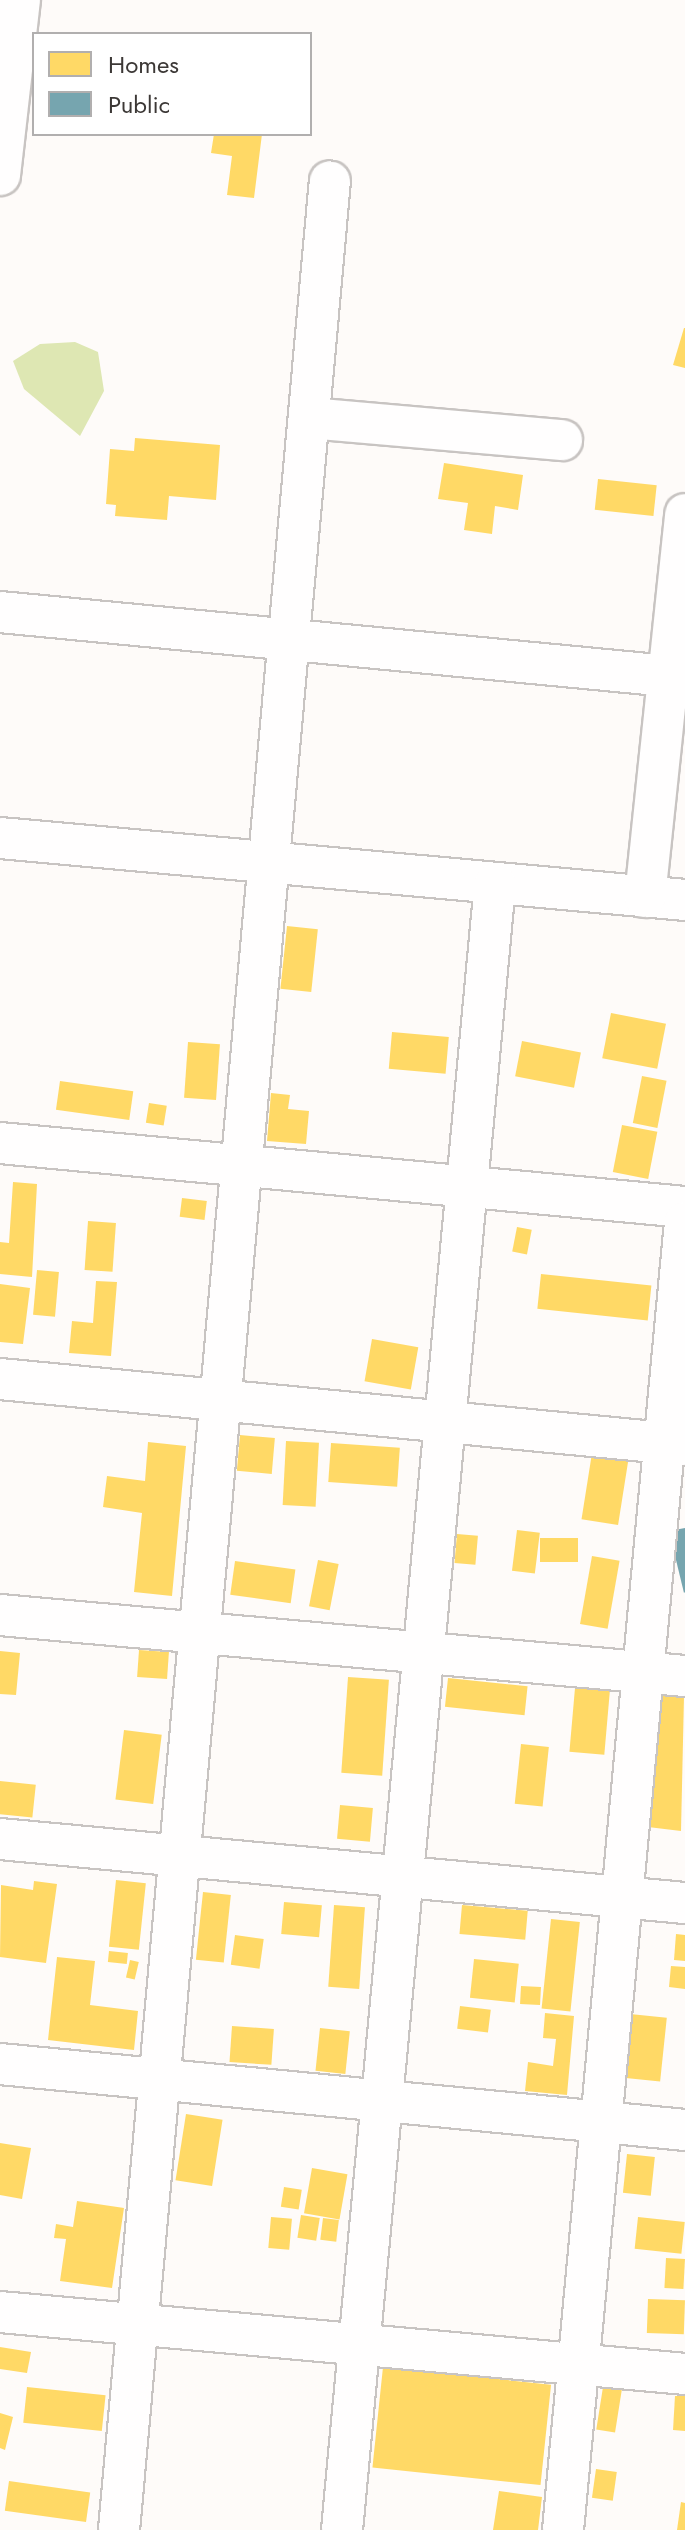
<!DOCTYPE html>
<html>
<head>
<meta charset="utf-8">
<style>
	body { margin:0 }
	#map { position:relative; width:685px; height:2530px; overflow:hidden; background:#fefbf9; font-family:Jost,sans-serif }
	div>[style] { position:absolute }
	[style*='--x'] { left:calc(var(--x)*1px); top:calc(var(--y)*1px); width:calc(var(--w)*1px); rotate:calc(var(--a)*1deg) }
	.forest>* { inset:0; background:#dee7b3 }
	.homes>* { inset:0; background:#ffd966; transform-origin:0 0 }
	.public>* { inset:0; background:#76a5af }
	.roads { filter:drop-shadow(2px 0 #c8c4c2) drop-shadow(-2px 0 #c8c4c2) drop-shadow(0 2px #c8c4c2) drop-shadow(0 -2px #c8c4c2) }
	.minor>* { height:40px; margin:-20px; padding:0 20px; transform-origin:20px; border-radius:20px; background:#fffefe }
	span { translate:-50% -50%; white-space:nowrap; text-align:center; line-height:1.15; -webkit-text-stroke:8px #fff; paint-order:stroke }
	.legend { position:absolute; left:32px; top:32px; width:280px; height:104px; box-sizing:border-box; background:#fff; border:2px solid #b1afaf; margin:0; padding:10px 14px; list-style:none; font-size:24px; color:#3c3836 }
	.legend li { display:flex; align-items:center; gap:16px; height:40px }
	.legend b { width:40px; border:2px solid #b1afaf }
</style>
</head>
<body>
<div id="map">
	<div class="forest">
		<i style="clip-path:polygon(75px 342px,98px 352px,104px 391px,80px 436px,24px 389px,13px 361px,40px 344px)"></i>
	</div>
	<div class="homes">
		<i style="clip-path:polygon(214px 134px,262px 134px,254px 198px,227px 195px,232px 156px,211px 153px)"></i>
		<i style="clip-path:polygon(684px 328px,685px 328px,685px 368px,673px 365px)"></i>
		<i style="clip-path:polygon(135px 438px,220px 445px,216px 500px,169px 496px,167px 520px,115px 516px,116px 505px,106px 504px,110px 449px,134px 451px)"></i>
		<i style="clip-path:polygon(444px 463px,523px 475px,518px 510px,495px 506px,492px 534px,464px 530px,468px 503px,438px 499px)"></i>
		<i style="left:598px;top:479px;width:59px;height:31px;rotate:6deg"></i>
		<i style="left:287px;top:926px;width:31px;height:63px;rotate:6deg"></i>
		<i style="left:611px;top:1013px;width:56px;height:46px;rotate:11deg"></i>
		<i style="left:392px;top:1032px;width:57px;height:37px;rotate:5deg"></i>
		<i style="left:522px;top:1041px;width:60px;height:36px;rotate:11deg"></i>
		<i style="left:188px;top:1042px;width:32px;height:56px;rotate:4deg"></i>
		<i style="left:642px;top:1076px;width:25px;height:48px;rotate:11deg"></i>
		<i style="left:60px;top:1081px;width:74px;height:29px;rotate:8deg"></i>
		<i style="clip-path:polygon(271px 1093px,290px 1095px,288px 1109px,309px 1111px,306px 1144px,267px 1141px)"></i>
		<i style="left:149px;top:1103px;width:18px;height:20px;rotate:9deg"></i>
		<i style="left:622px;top:1125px;width:36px;height:48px;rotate:11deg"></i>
		<i style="clip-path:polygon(13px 1182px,37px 1184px,32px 1277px,0 1274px,0 1242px,9px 1243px)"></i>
		<i style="left:182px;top:1198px;width:25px;height:19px;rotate:7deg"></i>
		<i style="left:88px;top:1221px;width:28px;height:49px;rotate:4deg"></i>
		<i style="left:517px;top:1227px;width:15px;height:25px;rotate:11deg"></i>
		<i style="left:37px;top:1270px;width:22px;height:45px;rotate:5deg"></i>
		<i style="left:541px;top:1274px;width:111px;height:35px;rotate:6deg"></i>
		<i style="clip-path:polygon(96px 1281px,117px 1282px,111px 1356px,69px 1353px,72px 1321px,93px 1323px)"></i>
		<i style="clip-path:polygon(0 1284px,30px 1288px,23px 1344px,0 1342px)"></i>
		<i style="left:372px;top:1339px;width:47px;height:43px;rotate:10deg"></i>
		<i style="left:240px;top:1435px;width:35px;height:36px;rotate:5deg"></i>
		<i style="left:286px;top:1441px;width:33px;height:64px;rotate:3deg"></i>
		<i style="clip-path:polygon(148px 1442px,186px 1446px,172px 1596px,134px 1592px,142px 1513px,103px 1507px,107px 1476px,145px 1481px)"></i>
		<i style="left:331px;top:1443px;width:69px;height:39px;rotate:4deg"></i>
		<i style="left:592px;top:1453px;width:37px;height:67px;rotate:9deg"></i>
		<i style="left:517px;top:1530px;width:23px;height:41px;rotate:7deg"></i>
		<i style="left:457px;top:1534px;width:21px;height:29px;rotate:5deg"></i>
		<i style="left:540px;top:1538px;width:38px;height:24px"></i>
		<i style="left:592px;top:1556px;width:28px;height:69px;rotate:10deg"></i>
		<i style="left:318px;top:1560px;width:21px;height:47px;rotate:11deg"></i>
		<i style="left:235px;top:1561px;width:61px;height:34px;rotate:8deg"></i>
		<i style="left:139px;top:1650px;width:30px;height:27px;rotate:4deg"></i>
		<i style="clip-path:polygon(0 1651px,20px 1653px,16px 1695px,0 1694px)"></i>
		<i style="left:348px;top:1677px;width:41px;height:96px;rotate:4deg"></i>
		<i style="left:448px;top:1678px;width:80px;height:29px;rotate:6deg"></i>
		<i style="left:575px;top:1688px;width:35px;height:64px;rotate:5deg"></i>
		<i style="clip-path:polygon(657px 1695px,684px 1696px,681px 1831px,648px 1827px)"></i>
		<i style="left:124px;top:1730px;width:38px;height:70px;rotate:7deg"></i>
		<i style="left:521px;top:1744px;width:28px;height:60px;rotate:6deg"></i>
		<i style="left:0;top:1781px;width:36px;height:33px;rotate:6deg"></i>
		<i style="left:340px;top:1805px;width:33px;height:34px;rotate:5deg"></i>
		<i style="left:116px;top:1880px;width:30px;height:67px;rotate:6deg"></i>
		<i style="clip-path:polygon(34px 1881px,57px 1884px,46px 1963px,0 1957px,1px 1885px,33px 1890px)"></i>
		<i style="left:203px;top:1892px;width:28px;height:68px;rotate:6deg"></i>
		<i style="left:284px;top:1902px;width:38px;height:32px;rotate:5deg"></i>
		<i style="left:334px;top:1905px;width:31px;height:82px;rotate:4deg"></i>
		<i style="left:462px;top:1905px;width:66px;height:29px;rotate:5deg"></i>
		<i style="left:551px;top:1919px;width:29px;height:90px;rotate:6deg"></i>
		<i style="clip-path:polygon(676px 1934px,685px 1935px,685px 1961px,674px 1960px)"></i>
		<i style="left:235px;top:1935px;width:29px;height:30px;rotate:8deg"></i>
		<i style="left:109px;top:1951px;width:19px;height:11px;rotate:6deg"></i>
		<i style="clip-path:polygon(57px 1957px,95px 1961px,90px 2005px,138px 2011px,134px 2050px,48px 2040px)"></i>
		<i style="left:474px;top:1959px;width:45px;height:39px;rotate:6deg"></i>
		<i style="left:130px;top:1960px;width:9px;height:18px;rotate:13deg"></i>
		<i style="clip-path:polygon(671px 1966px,685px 1967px,685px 1989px,669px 1987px)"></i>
		<i style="left:521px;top:1986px;width:20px;height:18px;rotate:3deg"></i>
		<i style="left:460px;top:2006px;width:31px;height:23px;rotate:7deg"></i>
		<i style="clip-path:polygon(545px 2013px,574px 2016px,567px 2095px,525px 2091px,528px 2062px,553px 2066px,556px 2039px,543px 2038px)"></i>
		<i style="left:630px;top:2014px;width:37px;height:64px;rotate:6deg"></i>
		<i style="left:232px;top:2026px;width:42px;height:36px;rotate:4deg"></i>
		<i style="left:320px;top:2028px;width:30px;height:43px;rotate:6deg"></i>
		<i style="left:186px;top:2114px;width:37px;height:67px;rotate:9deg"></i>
		<i style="clip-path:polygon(0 2143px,31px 2148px,22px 2199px,0 2195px)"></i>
		<i style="left:627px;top:2154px;width:28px;height:39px;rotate:6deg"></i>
		<i style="left:312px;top:2168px;width:36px;height:46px;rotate:10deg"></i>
		<i style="left:284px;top:2187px;width:18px;height:20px;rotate:9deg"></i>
		<i style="clip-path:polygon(77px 2201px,124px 2208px,112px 2288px,60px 2281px,66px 2239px,54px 2238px,56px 2224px,73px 2227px)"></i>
		<i style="left:301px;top:2215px;width:19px;height:23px;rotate:9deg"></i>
		<i style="left:271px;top:2217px;width:21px;height:31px;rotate:5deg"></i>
		<i style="left:638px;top:2217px;width:47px;height:32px;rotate:6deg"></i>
		<i style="left:323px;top:2218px;width:16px;height:22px;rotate:7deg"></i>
		<i style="left:666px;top:2258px;width:19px;height:30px;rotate:3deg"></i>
		<i style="left:648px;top:2299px;width:37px;height:34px;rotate:2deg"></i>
		<i style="clip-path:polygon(0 2347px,31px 2352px,27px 2373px,0 2369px)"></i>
		<i style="left:383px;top:2367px;width:169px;height:101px;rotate:6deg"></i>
		<i style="left:27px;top:2387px;width:79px;height:36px;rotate:6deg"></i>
		<i style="left:603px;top:2387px;width:19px;height:43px;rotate:9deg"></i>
		<i style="clip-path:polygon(675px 2396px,685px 2396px,685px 2431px,673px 2430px)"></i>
		<i style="clip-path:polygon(0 2413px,13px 2417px,5px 2450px,0 2448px)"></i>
		<i style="left:596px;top:2469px;width:21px;height:29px;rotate:8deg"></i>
		<i style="left:9px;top:2481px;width:82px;height:30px;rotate:8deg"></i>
		<i style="clip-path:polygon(499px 2491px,542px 2497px,538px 2530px,493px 2530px)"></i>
		<i style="clip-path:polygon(681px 2502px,685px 2503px,685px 2530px,677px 2530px)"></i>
	</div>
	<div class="public">
		<i style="clip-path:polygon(685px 1528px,685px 1592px,684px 1593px,669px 1531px)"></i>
	</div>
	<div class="roads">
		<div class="minor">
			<i style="--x:0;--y:175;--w:176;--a:-83.5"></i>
			<i style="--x:309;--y:418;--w:254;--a:5"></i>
			<i style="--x:0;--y:612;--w:671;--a:5.47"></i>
			<i style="--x:0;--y:838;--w:688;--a:5.17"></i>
			<i style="--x:645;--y:897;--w:385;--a:-84"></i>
			<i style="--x:0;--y:1143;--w:688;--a:5.34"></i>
			<i style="--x:0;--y:1379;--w:688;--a:5.5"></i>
			<i style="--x:0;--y:1615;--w:688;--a:5.09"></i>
			<i style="--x:0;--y:1839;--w:688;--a:5.34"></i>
			<i style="--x:0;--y:2064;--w:688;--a:5.5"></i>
			<i style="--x:0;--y:2312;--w:688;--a:5.17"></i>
			<i style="--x:119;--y:2530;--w:2358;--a:-84.87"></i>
			<i style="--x:342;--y:2530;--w:1653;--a:-84.69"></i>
			<i style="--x:563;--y:2530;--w:1313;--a:-84.67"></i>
		</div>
	</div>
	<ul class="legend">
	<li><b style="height:22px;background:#ffd966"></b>Homes</li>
	<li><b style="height:22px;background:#76a5af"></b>Public</li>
	</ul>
</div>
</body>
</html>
